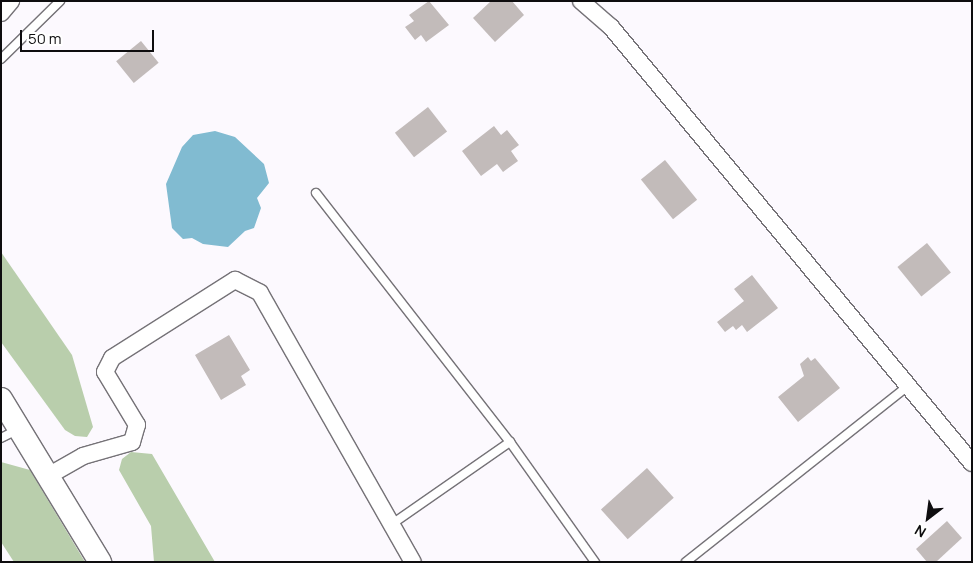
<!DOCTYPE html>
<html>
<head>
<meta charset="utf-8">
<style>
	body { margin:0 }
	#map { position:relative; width:973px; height:563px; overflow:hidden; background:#fcf9fe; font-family:Manrope,sans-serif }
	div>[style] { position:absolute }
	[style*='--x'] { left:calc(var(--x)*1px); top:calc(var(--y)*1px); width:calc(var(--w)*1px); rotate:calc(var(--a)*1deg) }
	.green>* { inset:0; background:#b9ceac }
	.water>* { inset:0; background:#81bbd1 }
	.building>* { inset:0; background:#c2bbba; transform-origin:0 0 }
	.roads { filter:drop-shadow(1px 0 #757277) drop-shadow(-1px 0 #757277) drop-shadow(0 1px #757277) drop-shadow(0 -1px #757277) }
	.service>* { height:8px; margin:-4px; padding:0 4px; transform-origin:4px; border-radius:4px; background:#fff }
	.minor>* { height:16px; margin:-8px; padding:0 8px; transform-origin:8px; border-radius:8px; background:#fff }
	.secondary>* { height:22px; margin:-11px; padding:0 11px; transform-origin:11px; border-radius:11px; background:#fff }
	span { translate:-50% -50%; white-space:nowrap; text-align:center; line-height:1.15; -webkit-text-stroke:4px #fff; paint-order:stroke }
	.frame { position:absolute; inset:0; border:2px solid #0e0d0f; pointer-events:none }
	.north { position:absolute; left:903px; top:493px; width:50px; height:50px; -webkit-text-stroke:4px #fff; paint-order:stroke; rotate:210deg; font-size:14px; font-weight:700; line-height:20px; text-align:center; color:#0e0d0f }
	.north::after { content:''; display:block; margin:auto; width:18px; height:22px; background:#0e0d0f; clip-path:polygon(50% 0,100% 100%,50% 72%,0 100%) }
	.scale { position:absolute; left:20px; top:30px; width:134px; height:22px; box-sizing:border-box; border:2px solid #0e0d0f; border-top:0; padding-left:6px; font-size:15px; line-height:18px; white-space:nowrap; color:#0e0d0f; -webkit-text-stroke:4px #fff; paint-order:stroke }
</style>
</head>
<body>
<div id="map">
	<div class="green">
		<i style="clip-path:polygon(1px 252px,72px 355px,93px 427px,87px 437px,75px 436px,65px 430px,1px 342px)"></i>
		<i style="clip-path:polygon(131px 452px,152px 454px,215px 562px,154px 562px,151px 526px,119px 470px,122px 459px)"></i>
		<i style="clip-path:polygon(1px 462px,30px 470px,85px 562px,14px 562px,1px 542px)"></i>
	</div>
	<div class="water">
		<i style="clip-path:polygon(215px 131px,235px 137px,264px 164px,269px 183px,257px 198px,261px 208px,254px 228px,245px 231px,228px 247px,203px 244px,192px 238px,183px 239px,172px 228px,166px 184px,182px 147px,193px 135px)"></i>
	</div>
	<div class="building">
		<i style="clip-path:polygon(429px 1px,449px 25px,426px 42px,421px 35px,415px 40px,405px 27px,414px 21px,409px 15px)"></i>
		<i style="clip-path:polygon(491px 1px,512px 1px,524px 15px,495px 42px,473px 18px)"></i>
		<i style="left:141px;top:41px;width:28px;height:32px;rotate:51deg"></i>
		<i style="left:428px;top:107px;width:31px;height:42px;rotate:52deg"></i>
		<i style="clip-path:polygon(494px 126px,501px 135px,507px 130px,519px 145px,511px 151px,518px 161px,503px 172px,497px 164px,481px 176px,462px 151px)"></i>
		<i style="left:665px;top:160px;width:51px;height:31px;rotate:51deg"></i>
		<i style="left:927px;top:243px;width:38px;height:38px;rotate:51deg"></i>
		<i style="clip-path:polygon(752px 275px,778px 308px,747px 332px,742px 325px,736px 330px,733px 326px,725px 332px,717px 322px,744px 301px,734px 289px)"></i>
		<i style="clip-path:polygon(229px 335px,250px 370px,241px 376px,246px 385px,221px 400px,195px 355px)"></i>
		<i style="clip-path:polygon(808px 357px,811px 361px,815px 358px,840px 388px,798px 422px,778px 397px,804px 376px,800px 364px)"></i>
		<i style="left:647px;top:468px;width:40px;height:62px;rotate:48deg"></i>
		<i style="clip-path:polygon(947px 521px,962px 538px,936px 562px,927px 562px,916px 549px)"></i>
	</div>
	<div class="roads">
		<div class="service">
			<i style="--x:1;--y:59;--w:83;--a:-44.5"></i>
			<i style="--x:316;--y:193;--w:316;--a:52.1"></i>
			<i style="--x:1;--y:438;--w:18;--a:-27"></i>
			<i style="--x:392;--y:524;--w:144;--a:-34.8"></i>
			<i style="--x:510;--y:442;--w:147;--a:54.7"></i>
			<i style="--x:686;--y:562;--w:285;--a:-38.4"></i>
		</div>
		<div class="minor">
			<i style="--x:581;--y:1;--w:40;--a:41"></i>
			<i style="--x:611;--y:27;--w:566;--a:50.38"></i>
			<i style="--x:1;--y:13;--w:16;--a:-50"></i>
			<i style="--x:48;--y:476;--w:40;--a:-29.7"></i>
			<i style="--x:83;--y:456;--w:51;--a:-15.9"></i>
			<i style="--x:132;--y:442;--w:18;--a:-74"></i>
			<i style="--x:137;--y:425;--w:62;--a:-121.1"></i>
			<i style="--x:105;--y:372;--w:16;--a:-63"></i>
			<i style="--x:112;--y:358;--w:146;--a:-32.4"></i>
			<i style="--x:235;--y:280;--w:28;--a:27"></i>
			<i style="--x:260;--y:293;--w:309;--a:60.4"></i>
		</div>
		<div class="secondary">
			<i style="--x:1;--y:399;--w:191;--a:58.7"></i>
		</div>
	</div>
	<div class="frame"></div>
	<div class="north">N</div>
	<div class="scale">50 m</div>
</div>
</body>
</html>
